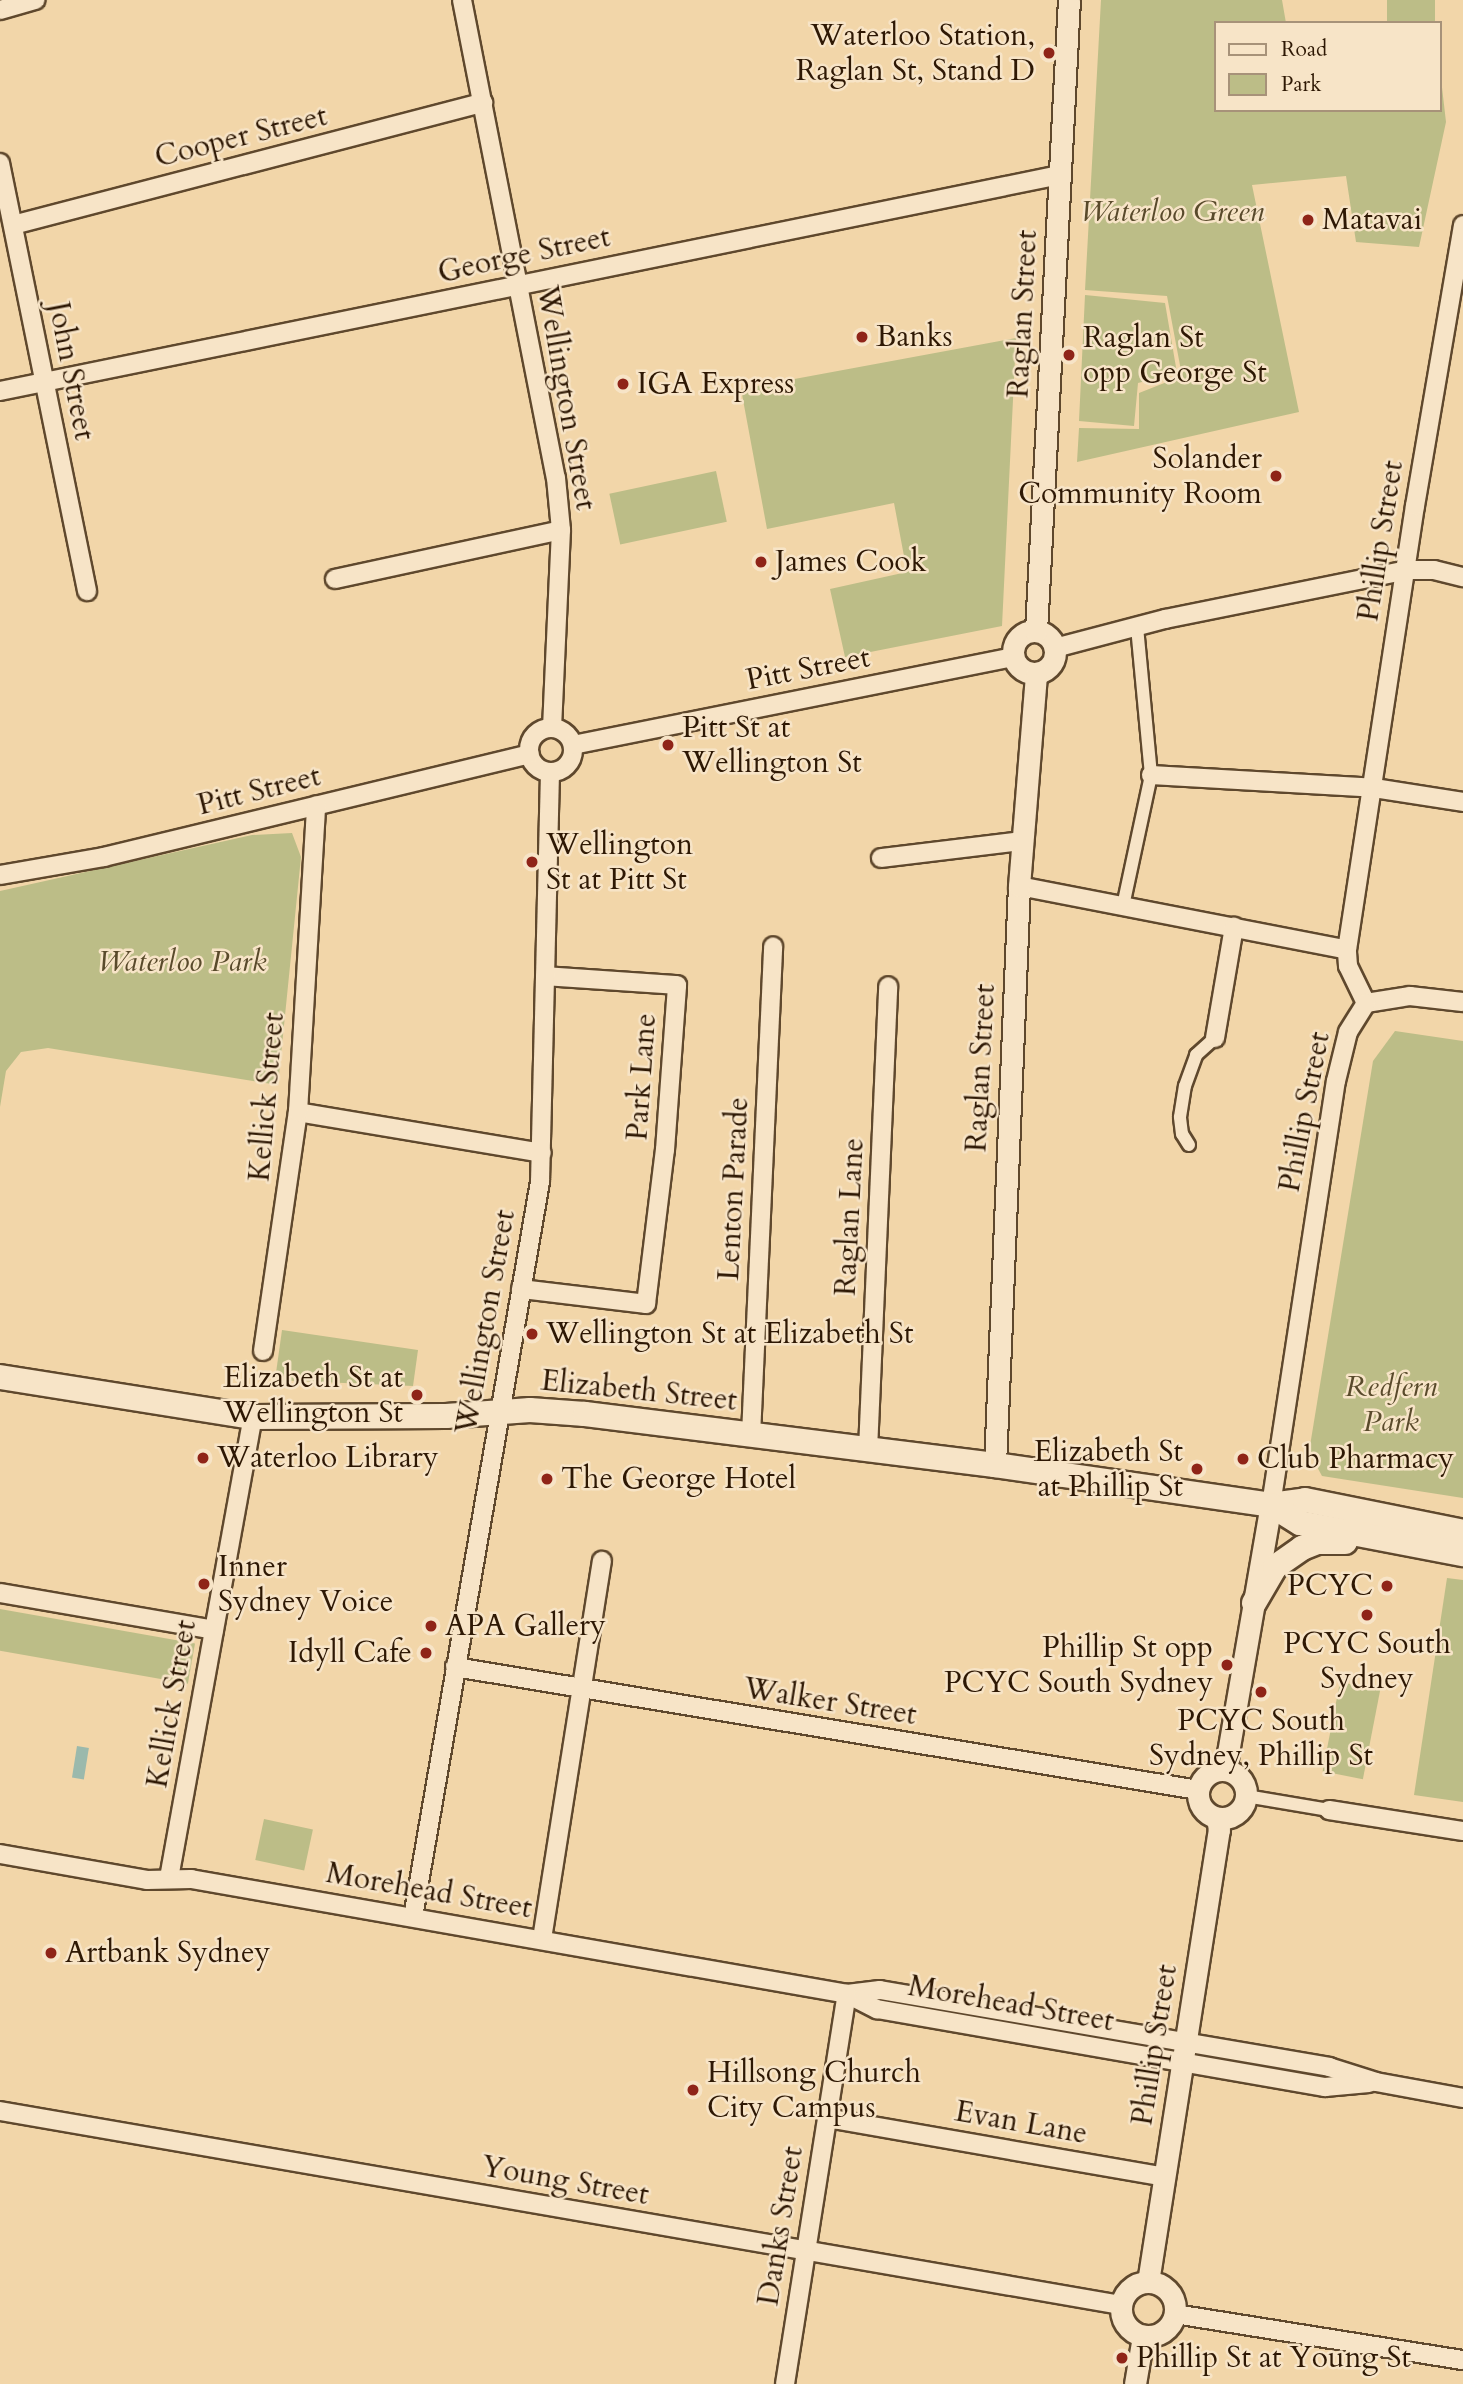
<!DOCTYPE html>
<html>
<head>
<meta charset="utf-8">
<style>
	body { margin:0 }
	#map { position:relative; width:1463px; height:2384px; overflow:hidden; background:#f2d6a9; font-family:Cardo,serif }
	div>[style] { position:absolute }
	[style*='--x'] { left:calc(var(--x)*1px); top:calc(var(--y)*1px); width:calc(var(--w)*1px); rotate:calc(var(--a)*1deg) }
	.green>* { inset:0; background:#bcbd87; transform-origin:0 0 }
	.water>* { inset:0; background:#9bb9ac; transform-origin:0 0 }
	.roads { filter:drop-shadow(2px 0 #5f482d) drop-shadow(-2px 0 #5f482d) drop-shadow(0 2px #5f482d) drop-shadow(0 -2px #5f482d) }
	.pedestrian>* { height:12px; margin:-6px; padding:0 6px; transform-origin:6px; border-radius:6px; background:#f7e4c7 }
	.minor>* { height:18px; margin:-9px; padding:0 9px; transform-origin:9px; border-radius:9px; background:#f7e4c7 }
	.minor>.ring { margin:-9px; padding:0; box-sizing:content-box; background:none; border:18px solid #f7e4c7; border-radius:50% }
	.tertiary>* { height:21px; margin:-10.5px; padding:0 10.5px; transform-origin:10.5px; border-radius:10.5px; background:#f7e4c7 }
	.tertiary>.ring { margin:-10.5px; padding:0; box-sizing:content-box; background:none; border:21px solid #f7e4c7; border-radius:50% }
	.secondary>* { height:24px; margin:-12px; padding:0 12px; transform-origin:12px; border-radius:12px; background:#f7e4c7 }
	.dots>* { width:19px; height:19px; translate:-50% -50%; box-sizing:border-box; border:4px solid #f7e4c7; border-radius:50% }
	span { translate:-50% -50%; white-space:nowrap; text-align:center; line-height:1.15; -webkit-text-stroke:5px #f7e4c7; paint-order:stroke }
	.poi-label { font-size:30px; color:#2e1804 }
	.right { translate:-100% -50%; text-align:right }
	.left { translate:0 -50%; text-align:left }
	.street-label { font-size:30px; color:#2e1804 }
	.park-label { font-size:30px; color:#594a2b; font-style:italic }
	.legend { position:absolute; left:1214px; top:21px; width:228px; height:91px; box-sizing:border-box; background:#f7e4c7; border:2px solid #a79279; margin:0; padding:9px 12px; list-style:none; font-size:21px; color:#2e1804 }
	.legend li { display:flex; align-items:center; gap:14px; height:35px }
	.legend b { width:35px; border:2px solid #a79279 }
</style>
</head>
<body>
<div id="map">
	<div class="green">
		<i style="clip-path:polygon(1101px 0,1282px 0,1286px 23px,1216px 23px,1216px 110px,1440px 110px,1440px 70px,1446px 122px,1419px 247px,1356px 242px,1346px 176px,1252px 185px,1299px 412px,1077px 462px,1079px 428px,1139px 429px,1139px 393px,1182px 376px,1167px 296px,1085px 290px)"></i>
		<i style="left:1387px;top:0;width:48px;height:23px"></i>
		<i style="clip-path:polygon(1085px 295px,1165px 303px,1177px 373px,1138px 383px,1134px 426px,1079px 421px)"></i>
		<i style="clip-path:polygon(1016px 338px,1002px 626px,845px 657px,830px 589px,907px 572px,894px 503px,767px 529px,741px 389px)"></i>
		<i style="left:716px;top:471px;width:52px;height:109px;rotate:78deg"></i>
		<i style="clip-path:polygon(292px 833px,301px 857px,278px 1085px,48px 1048px,21px 1052px,6px 1071px,0 1107px,0 891px,252px 835px)"></i>
		<i style="clip-path:polygon(1395px 1031px,1463px 1041px,1463px 1498px,1322px 1476px,1309px 1452px,1373px 1061px)"></i>
		<i style="clip-path:polygon(282px 1330px,418px 1350px,413px 1386px,275px 1380px)"></i>
		<i style="clip-path:polygon(1447px 1578px,1463px 1580px,1463px 1802px,1414px 1795px)"></i>
		<i style="left:0;top:1609px;width:198px;height:41px;rotate:10deg"></i>
		<i style="left:1340px;top:1682px;width:41px;height:91px;rotate:11deg"></i>
		<i style="left:264px;top:1819px;width:50px;height:42px;rotate:12deg"></i>
	</div>
	<div class="water">
		<i style="left:77px;top:1746px;width:12px;height:32px;rotate:9deg"></i>
	</div>
	<div class="roads">
		<div class="pedestrian">
			<i style="--x:1123;--y:906;--w:134;--a:-77.9"></i>
			<i style="--x:1151;--y:775;--w:150;--a:-95.4"></i>
			<i style="--x:1189;--y:1145;--w:13;--a:-122"></i>
			<i style="--x:1182;--y:1134;--w:17;--a:-97"></i>
			<i style="--x:1180;--y:1117;--w:31;--a:-81"></i>
			<i style="--x:1185;--y:1086;--w:33;--a:-70"></i>
			<i style="--x:1196;--y:1055;--w:25;--a:-42"></i>
			<i style="--x:1246;--y:1796;--w:84;--a:9.6"></i>
		</div>
		<div class="minor">
			<i style="--x:462;--y:0;--w:487;--a:78.9"></i>
			<i style="--x:556;--y:478;--w:52;--a:84.5"></i>
			<i style="--x:561;--y:530;--w:197;--a:92.6"></i>
			<i style="--x:0;--y:10;--w:37;--a:-16"></i>
			<i style="--x:0;--y:163;--w:437;--a:78.5"></i>
			<i style="--x:13;--y:225;--w:486;--a:-14.6"></i>
			<i style="--x:0;--y:391;--w:1082;--a:-11.52"></i>
			<i style="--x:335;--y:579;--w:231;--a:-12.2"></i>
			<i style="--x:1055;--y:648;--w:114;--a:-14.8"></i>
			<i style="--x:1165;--y:619;--w:247;--a:-11.4"></i>
			<i style="--x:1407;--y:570;--w:27;--a:0"></i>
			<i style="--x:1434;--y:570;--w:30;--a:14"></i>
			<i class="ring" style="left:529px;top:728px;width:26px;height:26px"></i>
			<i style="--x:573;--y:745;--w:449;--a:-11.3"></i>
			<i style="--x:1151;--y:775;--w:223;--a:3.3"></i>
			<i style="--x:1374;--y:788;--w:90;--a:8.9"></i>
			<i style="--x:881;--y:858;--w:142;--a:-6.9"></i>
			<i style="--x:0;--y:875;--w:106;--a:-9.8"></i>
			<i style="--x:104;--y:857;--w:438;--a:-13.6"></i>
			<i style="--x:1019;--y:886;--w:334;--a:11"></i>
			<i style="--x:1366;--y:1003;--w:41;--a:-115.9"></i>
			<i style="--x:1348;--y:966;--w:16;--a:-94"></i>
			<i style="--x:1347;--y:950;--w:449;--a:-81.3"></i>
			<i style="--x:1415;--y:506;--w:285;--a:-80.3"></i>
			<i style="--x:1366;--y:1003;--w:45;--a:-9"></i>
			<i style="--x:1410;--y:996;--w:53;--a:6.5"></i>
			<i style="--x:1215;--y:1038;--w:113;--a:-80.3"></i>
			<i style="--x:298;--y:1112;--w:247;--a:9.5"></i>
			<i style="--x:521;--y:1289;--w:126;--a:6.8"></i>
			<i style="--x:646;--y:1304;--w:155;--a:-83"></i>
			<i style="--x:665;--y:1150;--w:165;--a:-85.8"></i>
			<i style="--x:677;--y:985;--w:132;--a:-176.1"></i>
			<i style="--x:263;--y:1351;--w:242;--a:-81.7"></i>
			<i style="--x:298;--y:1112;--w:307;--a:-86.6"></i>
			<i style="--x:751;--y:1435;--w:489;--a:-87.4"></i>
			<i style="--x:868;--y:1450;--w:464;--a:-87.5"></i>
			<i style="--x:1271;--y:1505;--w:429;--a:-81.3"></i>
			<i style="--x:1336;--y:1081;--w:50;--a:-76.2"></i>
			<i style="--x:1348;--y:1032;--w:34;--a:-58"></i>
			<i style="--x:0;--y:1593;--w:217;--a:9.8"></i>
			<i style="--x:455;--y:1667;--w:753;--a:9.4"></i>
			<i style="--x:1329;--y:1810;--w:136;--a:8.9"></i>
			<i style="--x:0;--y:1854;--w:149;--a:10"></i>
			<i style="--x:147;--y:1880;--w:44;--a:-1.3"></i>
			<i style="--x:191;--y:1879;--w:666;--a:9.94"></i>
			<i style="--x:847;--y:1994;--w:33;--a:-7"></i>
			<i style="--x:880;--y:1990;--w:456;--a:9.7"></i>
			<i style="--x:1329;--y:2067;--w:49;--a:17.7"></i>
			<i style="--x:1376;--y:2082;--w:88;--a:10.4"></i>
			<i style="--x:169;--y:1878;--w:469;--a:-79.7"></i>
			<i style="--x:413;--y:1917;--w:746;--a:-80.2"></i>
			<i style="--x:540;--y:1182;--w:410;--a:-88.6"></i>
			<i style="--x:542;--y:1939;--w:383;--a:-81"></i>
			<i style="--x:847;--y:1994;--w:34;--a:27"></i>
			<i style="--x:877;--y:2009;--w:455;--a:9.9"></i>
			<i style="--x:1325;--y:2087;--w:44;--a:-5.2"></i>
			<i style="--x:0;--y:2111;--w:1138;--a:9.82"></i>
			<i style="--x:827;--y:2118;--w:343;--a:9.9"></i>
			<i style="--x:1175;--y:2314;--w:292;--a:9.1"></i>
			<i style="--x:785;--y:2384;--w:395;--a:-81"></i>
		</div>
		<div class="tertiary">
			<i class="ring" style="left:1013px;top:631px;width:21px;height:21px"></i>
			<i style="--x:1036;--y:631;--w:632;--a:-87.01"></i>
			<i style="--x:995;--y:1465;--w:579;--a:-87.63"></i>
			<i style="--x:1019;--y:886;--w:213;--a:-85.4"></i>
			<i class="ring" style="left:1198px;top:1770px;width:27px;height:27px"></i>
			<i style="--x:1225;--y:1770;--w:269;--a:-80.2"></i>
			<i style="--x:1148;--y:2282;--w:458;--a:-81.1"></i>
			<i style="--x:1219;--y:1830;--w:12;--a:-99"></i>
			<i class="ring" style="left:1121px;top:2282px;width:33px;height:33px"></i>
			<i style="--x:1135;--y:2384;--w:49;--a:-80.5"></i>
		</div>
		<div class="secondary">
			<i style="--x:0;--y:1377;--w:256;--a:9"></i>
			<i style="--x:253;--y:1417;--w:193;--a:-0.3"></i>
			<i style="--x:446;--y:1416;--w:84;--a:-4.1"></i>
			<i style="--x:530;--y:1410;--w:55;--a:4.2"></i>
			<i style="--x:585;--y:1414;--w:413;--a:7.1"></i>
			<i style="--x:995;--y:1465;--w:279;--a:8.2"></i>
			<i style="--x:1271;--y:1505;--w:34;--a:-8"></i>
			<i style="--x:1305;--y:1500;--w:161;--a:11.4"></i>
			<i style="--x:1271;--y:1505;--w:34;--a:32"></i>
			<i style="--x:1300;--y:1523;--w:166;--a:10.8"></i>
			<i style="--x:1254;--y:1603;--w:42;--a:-59.7"></i>
			<i style="--x:1275;--y:1567;--w:33;--a:-35"></i>
			<i style="--x:1302;--y:1548;--w:17;--a:-21"></i>
			<i style="--x:1318;--y:1542;--w:27;--a:0"></i>
		</div>
	</div>
	<div class="dots">
		<i style="left:1049px;top:53px;background:#8f2418"></i>
		<i style="left:1308px;top:220px;background:#8f2418"></i>
		<i style="left:862px;top:337px;background:#8f2418"></i>
		<i style="left:1069px;top:355px;background:#8f2418"></i>
		<i style="left:623px;top:384px;background:#8f2418"></i>
		<i style="left:1276px;top:476px;background:#8f2418"></i>
		<i style="left:761px;top:562px;background:#8f2418"></i>
		<i style="left:668px;top:745px;background:#8f2418"></i>
		<i style="left:532px;top:862px;background:#8f2418"></i>
		<i style="left:532px;top:1334px;background:#8f2418"></i>
		<i style="left:417px;top:1395px;background:#8f2418"></i>
		<i style="left:203px;top:1458px;background:#8f2418"></i>
		<i style="left:1243px;top:1459px;background:#8f2418"></i>
		<i style="left:1197px;top:1469px;background:#8f2418"></i>
		<i style="left:547px;top:1479px;background:#8f2418"></i>
		<i style="left:204px;top:1584px;background:#8f2418"></i>
		<i style="left:1387px;top:1586px;background:#8f2418"></i>
		<i style="left:1367px;top:1615px;background:#8f2418"></i>
		<i style="left:431px;top:1626px;background:#8f2418"></i>
		<i style="left:426px;top:1653px;background:#8f2418"></i>
		<i style="left:1227px;top:1665px;background:#8f2418"></i>
		<i style="left:1261px;top:1692px;background:#8f2418"></i>
		<i style="left:51px;top:1953px;background:#8f2418"></i>
		<i style="left:693px;top:2090px;background:#8f2418"></i>
		<i style="left:1122px;top:2358px;background:#8f2418"></i>
	</div>
	<div class="poi-label">
		<span class="right" style="left:1035px;top:53px">Waterloo Station,<br>Raglan St, Stand D</span>
		<span class="left" style="left:1322px;top:220px">Matavai</span>
		<span class="left" style="left:876px;top:337px">Banks</span>
		<span class="left" style="left:1083px;top:355px">Raglan St<br>opp George St</span>
		<span class="left" style="left:637px;top:384px">IGA Express</span>
		<span class="right" style="left:1262px;top:476px">Solander<br>Community Room</span>
		<span class="left" style="left:775px;top:562px">James Cook</span>
		<span class="left" style="left:682px;top:745px">Pitt St at<br>Wellington St</span>
		<span class="left" style="left:546px;top:862px">Wellington<br>St at Pitt St</span>
		<span class="left" style="left:546px;top:1334px">Wellington St at Elizabeth St</span>
		<span class="right" style="left:403px;top:1395px">Elizabeth St at<br>Wellington St</span>
		<span class="right" style="left:1183px;top:1469px">Elizabeth St<br>at Phillip St</span>
		<span class="left" style="left:217px;top:1458px">Waterloo Library</span>
		<span class="left" style="left:1257px;top:1459px">Club Pharmacy</span>
		<span class="left" style="left:561px;top:1479px">The George Hotel</span>
		<span class="left" style="left:218px;top:1584px">Inner<br>Sydney Voice</span>
		<span class="right" style="left:1373px;top:1586px">PCYC</span>
		<span class="left" style="left:445px;top:1626px">APA Gallery</span>
		<span style="left:1367px;top:1661px">PCYC South<br>Sydney</span>
		<span class="right" style="left:1213px;top:1665px">Phillip St opp<br>PCYC South Sydney</span>
		<span class="right" style="left:412px;top:1653px">Idyll Cafe</span>
		<span style="left:1261px;top:1738px">PCYC South<br>Sydney, Phillip St</span>
		<span class="left" style="left:65px;top:1953px">Artbank Sydney</span>
		<span class="left" style="left:707px;top:2090px">Hillsong Church<br>City Campus</span>
		<span class="left" style="left:1136px;top:2358px">Phillip St at Young St</span>
	</div>
	<div class="street-label">
		<span style="left:241px;top:137px;rotate:-14deg">Cooper Street</span>
		<span style="left:524px;top:255px;rotate:-12deg">George Street</span>
		<span style="left:1023px;top:314px;rotate:-87deg">Raglan Street</span>
		<span style="left:71px;top:371px;rotate:79deg">John Street</span>
		<span style="left:566px;top:398px;rotate:80deg">Wellington Street</span>
		<span style="left:1381px;top:541px;rotate:-81deg">Phillip Street</span>
		<span style="left:808px;top:669px;rotate:-11deg">Pitt Street</span>
		<span style="left:259px;top:791px;rotate:-14deg">Pitt Street</span>
		<span style="left:981px;top:1068px;rotate:-87deg">Raglan Street</span>
		<span style="left:642px;top:1077px;rotate:-86deg">Park Lane</span>
		<span style="left:267px;top:1097px;rotate:-85deg">Kellick Street</span>
		<span style="left:1305px;top:1112px;rotate:-79deg">Phillip Street</span>
		<span style="left:734px;top:1189px;rotate:-87deg">Lenton Parade</span>
		<span style="left:850px;top:1217px;rotate:-87deg">Raglan Lane</span>
		<span style="left:486px;top:1322px;rotate:-80deg">Wellington Street</span>
		<span style="left:639px;top:1391px;rotate:6deg">Elizabeth Street</span>
		<span style="left:830px;top:1702px;rotate:9deg">Walker Street</span>
		<span style="left:172px;top:1704px;rotate:-80deg">Kellick Street</span>
		<span style="left:429px;top:1891px;rotate:10deg">Morehead Street</span>
		<span style="left:1011px;top:2004px;rotate:10deg">Morehead Street</span>
		<span style="left:1155px;top:2045px;rotate:-81deg">Phillip Street</span>
		<span style="left:1021px;top:2123px;rotate:10deg">Evan Lane</span>
		<span style="left:565px;top:2181px;rotate:10deg">Young Street</span>
		<span style="left:781px;top:2226px;rotate:-81deg">Danks Street</span>
	</div>
	<div class="park-label">
		<span style="left:1172px;top:212px">Waterloo Green</span>
		<span style="left:182px;top:962px">Waterloo Park</span>
		<span style="left:1391px;top:1404px">Redfern<br>Park</span>
	</div>
	<ul class="legend">
	<li><b style="height:9px;background:#f7e4c7"></b>Road</li>
	<li><b style="height:19px;background:#bcbd87"></b>Park</li>
	</ul>
</div>
</body>
</html>
